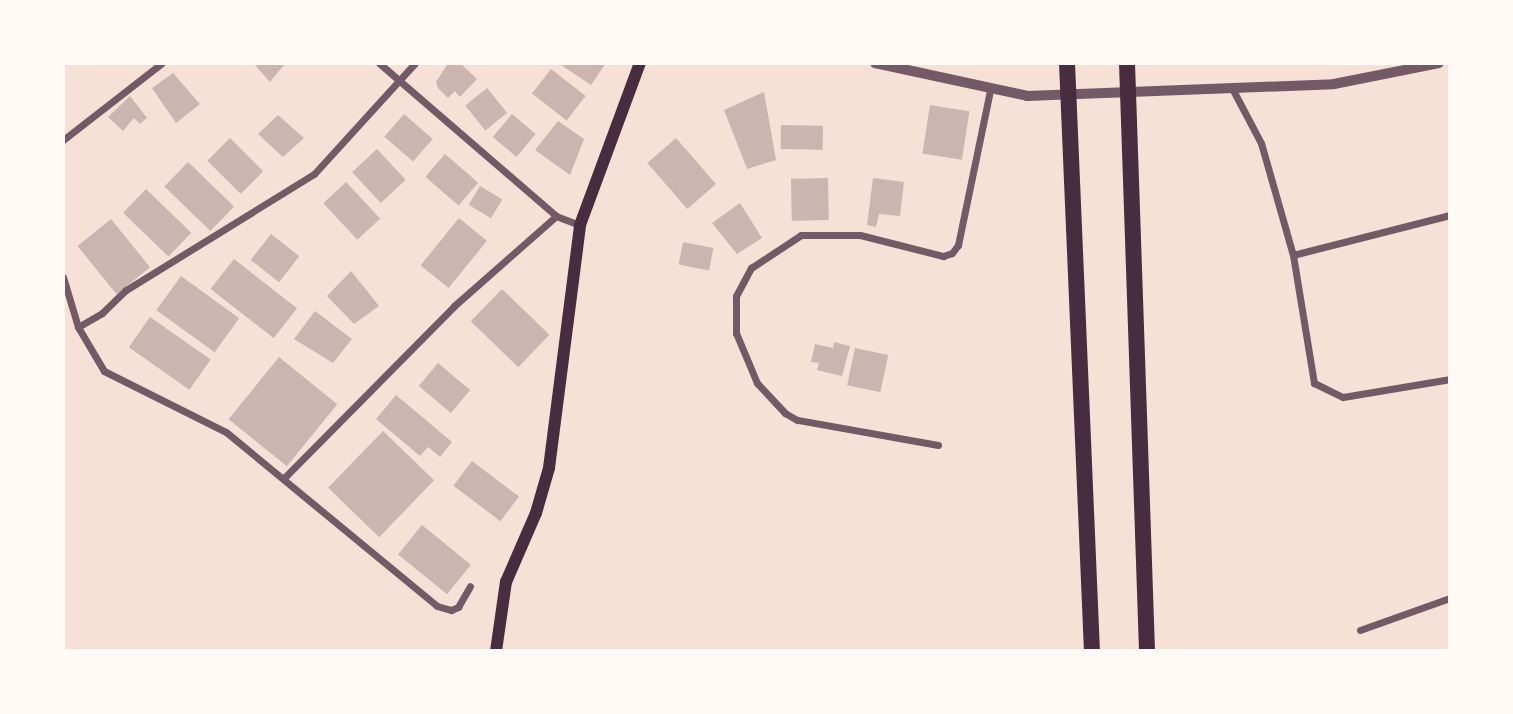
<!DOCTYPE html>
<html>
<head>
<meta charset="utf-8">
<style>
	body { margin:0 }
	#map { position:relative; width:1513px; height:714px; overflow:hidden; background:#f7e1d7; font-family:Montserrat,sans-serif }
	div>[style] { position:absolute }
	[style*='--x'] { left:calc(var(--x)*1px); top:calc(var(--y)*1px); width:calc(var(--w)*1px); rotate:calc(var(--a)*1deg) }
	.building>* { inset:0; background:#ccb4b1; transform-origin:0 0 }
	.minor>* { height:7px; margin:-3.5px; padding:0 3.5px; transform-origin:3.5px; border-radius:3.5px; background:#755966 }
	.tertiary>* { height:10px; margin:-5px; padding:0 5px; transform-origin:5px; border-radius:5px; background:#755966 }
	.secondary>* { height:12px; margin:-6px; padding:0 6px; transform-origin:6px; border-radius:6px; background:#4a2c40 }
	.motorway>* { height:16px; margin:-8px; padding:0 8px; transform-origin:8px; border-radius:8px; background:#4a2c40 }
	span { translate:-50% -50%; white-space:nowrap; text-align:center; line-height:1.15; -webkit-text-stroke:5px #fffaf5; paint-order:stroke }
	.frame { position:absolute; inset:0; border:65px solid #fffaf5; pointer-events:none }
</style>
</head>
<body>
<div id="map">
	<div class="building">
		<i style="clip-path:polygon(253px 63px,280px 63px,284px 65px,270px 82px)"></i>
		<i style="clip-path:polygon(448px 63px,460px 63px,477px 79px,460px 97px,455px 91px,448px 98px,438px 88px,436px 82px)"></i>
		<i style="clip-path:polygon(558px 63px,606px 63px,591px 85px)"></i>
		<i style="left:551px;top:69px;width:44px;height:31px;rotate:38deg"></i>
		<i style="clip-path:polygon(173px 73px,200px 104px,176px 123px,152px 88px)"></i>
		<i style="left:487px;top:88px;width:32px;height:28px;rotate:51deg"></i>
		<i style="clip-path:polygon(764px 92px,776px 160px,747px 169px,724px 110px)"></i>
		<i style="clip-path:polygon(130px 96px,147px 118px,140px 124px,134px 118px,123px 131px,108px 117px)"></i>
		<i style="left:930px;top:105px;width:40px;height:49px;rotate:9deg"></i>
		<i style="left:404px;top:114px;width:38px;height:30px;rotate:41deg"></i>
		<i style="left:512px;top:114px;width:31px;height:30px;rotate:40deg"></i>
		<i style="clip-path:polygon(278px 115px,304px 138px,283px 157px,258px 134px)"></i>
		<i style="clip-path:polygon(558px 121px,584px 139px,570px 175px,535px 150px)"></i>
		<i style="left:781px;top:125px;width:42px;height:24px;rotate:1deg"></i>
		<i style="left:230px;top:138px;width:47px;height:32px;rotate:45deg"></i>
		<i style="left:676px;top:138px;width:61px;height:38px;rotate:49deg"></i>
		<i style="left:377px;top:149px;width:42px;height:34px;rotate:47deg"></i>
		<i style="left:445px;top:154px;width:44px;height:30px;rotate:41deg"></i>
		<i style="left:188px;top:162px;width:64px;height:34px;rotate:44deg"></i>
		<i style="left:828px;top:178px;width:42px;height:37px;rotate:89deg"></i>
		<i style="clip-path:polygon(873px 178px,904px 182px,900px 216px,879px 214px,876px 227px,867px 225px)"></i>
		<i style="left:346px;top:182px;width:50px;height:31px;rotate:47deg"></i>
		<i style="left:480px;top:186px;width:26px;height:22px;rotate:31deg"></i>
		<i style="left:146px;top:189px;width:63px;height:33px;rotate:44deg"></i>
		<i style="clip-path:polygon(740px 203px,762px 238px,737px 254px,712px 223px)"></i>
		<i style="left:459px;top:218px;width:36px;height:61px;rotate:39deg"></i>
		<i style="left:111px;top:219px;width:62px;height:43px;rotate:51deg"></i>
		<i style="left:271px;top:234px;width:36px;height:33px;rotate:38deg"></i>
		<i style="left:683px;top:242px;width:31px;height:23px;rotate:11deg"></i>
		<i style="left:234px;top:259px;width:80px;height:38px;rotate:38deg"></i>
		<i style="clip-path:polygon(351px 271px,379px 306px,354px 324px,327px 296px)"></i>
		<i style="left:181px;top:276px;width:72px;height:42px;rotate:36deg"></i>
		<i style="left:502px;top:289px;width:66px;height:45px;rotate:44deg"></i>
		<i style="clip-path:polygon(315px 311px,352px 339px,333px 363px,294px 339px)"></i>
		<i style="left:150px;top:317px;width:74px;height:37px;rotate:35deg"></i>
		<i style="clip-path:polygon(834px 342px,850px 346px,842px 376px,817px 370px,819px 363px,811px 362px,815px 344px,833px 348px)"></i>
		<i style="left:855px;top:348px;width:34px;height:38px;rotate:12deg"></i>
		<i style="left:279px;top:357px;width:75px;height:80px;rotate:39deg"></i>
		<i style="left:438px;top:363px;width:42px;height:30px;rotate:40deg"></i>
		<i style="clip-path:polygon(396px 395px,452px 442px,440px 457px,428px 447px,420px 456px,376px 419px)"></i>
		<i style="left:383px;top:431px;width:71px;height:79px;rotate:44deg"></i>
		<i style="left:472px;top:461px;width:59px;height:31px;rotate:37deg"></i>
		<i style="left:422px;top:525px;width:63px;height:38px;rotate:39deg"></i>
	</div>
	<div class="minor">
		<i style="--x:379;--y:63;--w:234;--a:40.8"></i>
		<i style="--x:556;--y:216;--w:26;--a:21"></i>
		<i style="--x:1233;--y:90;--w:60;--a:62.2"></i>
		<i style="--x:1261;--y:143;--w:116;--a:74.1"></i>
		<i style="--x:1293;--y:255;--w:130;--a:80.7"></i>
		<i style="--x:1314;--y:383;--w:32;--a:26"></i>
		<i style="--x:1343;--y:397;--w:109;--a:-9.5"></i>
		<i style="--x:63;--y:140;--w:125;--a:-37.9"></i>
		<i style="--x:1293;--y:255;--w:162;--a:-14.3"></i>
		<i style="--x:63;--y:277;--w:52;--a:73.3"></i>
		<i style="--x:78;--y:327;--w:51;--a:59.4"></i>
		<i style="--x:104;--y:371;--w:136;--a:26.6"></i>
		<i style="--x:226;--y:432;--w:273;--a:39.5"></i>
		<i style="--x:437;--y:606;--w:15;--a:16"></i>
		<i style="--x:451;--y:610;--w:8;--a:-23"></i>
		<i style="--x:458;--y:607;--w:24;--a:-60"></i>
		<i style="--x:78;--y:327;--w:28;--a:-30"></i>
		<i style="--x:102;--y:313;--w:33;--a:-44"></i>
		<i style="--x:126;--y:290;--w:221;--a:-31.7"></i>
		<i style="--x:314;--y:174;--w:150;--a:-47.7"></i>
		<i style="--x:938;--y:445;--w:143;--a:-169.9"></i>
		<i style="--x:797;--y:420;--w:14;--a:-150"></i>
		<i style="--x:785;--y:413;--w:41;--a:-133"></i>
		<i style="--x:757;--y:383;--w:54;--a:-112.8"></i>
		<i style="--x:736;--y:333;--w:37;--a:-90"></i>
		<i style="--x:736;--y:296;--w:32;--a:-62"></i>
		<i style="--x:751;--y:268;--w:60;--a:-33.4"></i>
		<i style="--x:801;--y:235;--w:59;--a:0"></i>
		<i style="--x:860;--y:235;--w:86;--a:14.2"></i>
		<i style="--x:943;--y:256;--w:9;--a:-18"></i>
		<i style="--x:952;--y:253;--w:10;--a:-53"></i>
		<i style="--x:958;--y:245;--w:157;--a:-78.3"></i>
		<i style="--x:284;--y:478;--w:242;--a:-45.3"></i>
		<i style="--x:454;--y:306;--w:136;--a:-41.4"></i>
		<i style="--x:1360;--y:630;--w:96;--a:-19.6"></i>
	</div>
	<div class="tertiary">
		<i style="--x:875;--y:63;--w:156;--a:12.2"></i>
		<i style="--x:1027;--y:96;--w:307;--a:-2.2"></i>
		<i style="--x:1334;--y:84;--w:107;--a:-11.3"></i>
	</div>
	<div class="secondary">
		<i style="--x:496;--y:651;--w:70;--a:-81.8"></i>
		<i style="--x:506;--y:582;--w:75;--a:-66.5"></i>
		<i style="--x:536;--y:513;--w:47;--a:-73.9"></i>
		<i style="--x:549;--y:468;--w:245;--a:-82.7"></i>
		<i style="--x:580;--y:225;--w:173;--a:-69.7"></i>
	</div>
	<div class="motorway">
		<i style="--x:1067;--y:63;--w:589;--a:87.57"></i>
		<i style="--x:1127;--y:63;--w:588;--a:88.05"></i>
	</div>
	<div class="frame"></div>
</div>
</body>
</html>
